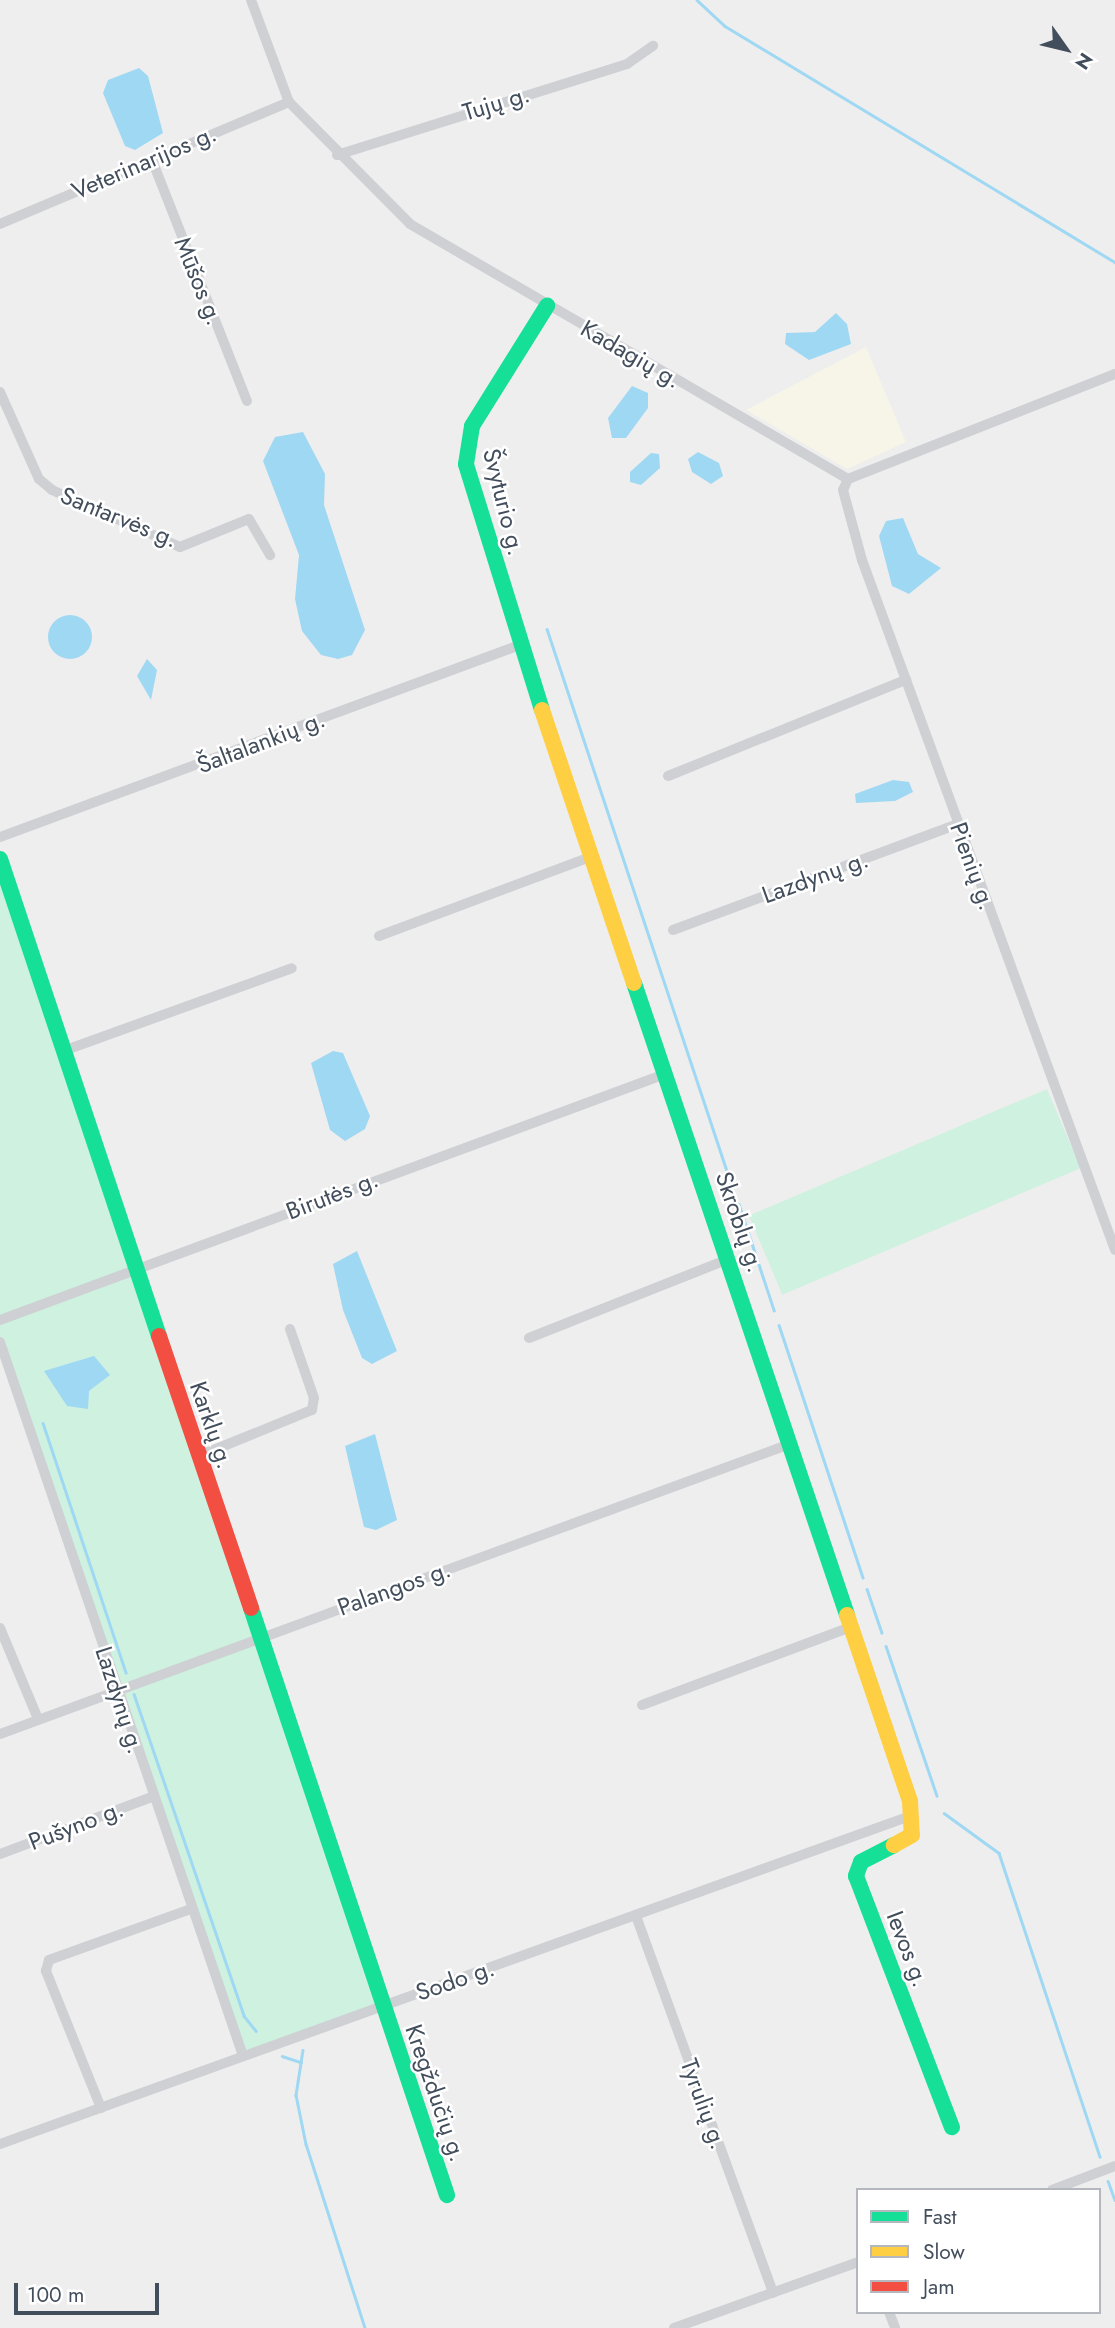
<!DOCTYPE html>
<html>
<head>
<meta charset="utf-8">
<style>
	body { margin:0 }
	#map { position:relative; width:1115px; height:2328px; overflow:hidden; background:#efeeee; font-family:Jost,sans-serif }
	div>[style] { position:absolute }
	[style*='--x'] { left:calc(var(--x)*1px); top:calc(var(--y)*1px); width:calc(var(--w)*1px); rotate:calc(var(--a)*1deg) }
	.commercial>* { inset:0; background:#f7f4e8 }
	.green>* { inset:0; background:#cff1e0; transform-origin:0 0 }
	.water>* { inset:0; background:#9fd8f3 }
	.round { border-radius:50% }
	.stream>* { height:2.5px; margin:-1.25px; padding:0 1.25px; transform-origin:1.25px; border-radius:1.25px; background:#9fd8f3 }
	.street>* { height:10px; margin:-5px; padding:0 5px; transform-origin:5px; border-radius:5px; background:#ced0d4 }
	.fast>* { height:16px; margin:-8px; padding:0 8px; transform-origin:8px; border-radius:8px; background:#16e098 }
	.slow>* { height:16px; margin:-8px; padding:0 8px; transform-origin:8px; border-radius:8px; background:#ffcf43 }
	.jam>* { height:16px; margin:-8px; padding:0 8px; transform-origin:8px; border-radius:8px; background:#f24e42 }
	span { translate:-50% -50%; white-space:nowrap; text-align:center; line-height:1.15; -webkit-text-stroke:5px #fff; paint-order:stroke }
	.street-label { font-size:24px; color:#434e5c }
	.legend { position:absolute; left:856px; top:2188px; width:245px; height:126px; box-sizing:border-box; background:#fff; border:2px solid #b4b8be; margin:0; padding:9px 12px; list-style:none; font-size:21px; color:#434e5c }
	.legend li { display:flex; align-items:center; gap:14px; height:35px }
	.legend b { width:35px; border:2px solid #b4b8be }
	.north { position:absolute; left:1031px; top:14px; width:70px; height:70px; -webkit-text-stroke:5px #fff; paint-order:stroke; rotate:124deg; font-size:19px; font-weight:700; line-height:28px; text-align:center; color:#434e5c }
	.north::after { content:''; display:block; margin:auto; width:24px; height:32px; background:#434e5c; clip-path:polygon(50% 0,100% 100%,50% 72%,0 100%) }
	.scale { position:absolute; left:14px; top:2283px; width:145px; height:32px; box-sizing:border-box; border:4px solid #434e5c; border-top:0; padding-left:9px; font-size:21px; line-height:24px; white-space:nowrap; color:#434e5c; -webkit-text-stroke:5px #fff; paint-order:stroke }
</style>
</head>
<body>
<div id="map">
	<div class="commercial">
		<i style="clip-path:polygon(866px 347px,906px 442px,847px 469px,746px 410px)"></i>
	</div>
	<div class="green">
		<i style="clip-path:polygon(0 859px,381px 2006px,243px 2056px,0 1342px)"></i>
		<i style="left:1047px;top:1089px;width:86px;height:324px;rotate:67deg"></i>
	</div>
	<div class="water">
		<i style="clip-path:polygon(139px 68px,148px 76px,163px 133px,135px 150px,125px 146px,103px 93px,108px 80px)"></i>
		<i style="clip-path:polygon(836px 313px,847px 324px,851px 344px,809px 360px,785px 344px,786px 333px,815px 332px)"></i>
		<i style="clip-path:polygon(632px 386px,648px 393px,648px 408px,626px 438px,612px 438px,608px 418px)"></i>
		<i style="clip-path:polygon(303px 432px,325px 474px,324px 505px,365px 630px,352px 655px,338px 659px,321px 655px,302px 631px,295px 599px,299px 555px,263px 461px,275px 437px)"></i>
		<i style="clip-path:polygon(698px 452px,719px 463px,723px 476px,711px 484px,692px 472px,688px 459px)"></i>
		<i style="clip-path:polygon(651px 453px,659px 454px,660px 468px,641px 485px,630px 482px,630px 472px)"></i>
		<i style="clip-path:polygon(903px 518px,918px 554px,941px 568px,909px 594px,892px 586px,879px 536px,886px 521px)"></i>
		<i class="round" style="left:48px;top:615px;width:44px;height:44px"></i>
		<i style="clip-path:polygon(147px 659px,157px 670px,151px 700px,137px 676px)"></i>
		<i style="clip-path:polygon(893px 780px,909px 782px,913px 792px,895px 801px,856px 803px,855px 794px)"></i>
		<i style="clip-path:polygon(333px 1051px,343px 1053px,370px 1116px,365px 1129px,345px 1141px,330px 1130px,311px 1063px)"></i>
		<i style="clip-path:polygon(357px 1251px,397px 1351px,372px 1364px,362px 1358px,343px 1310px,333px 1264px)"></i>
		<i style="clip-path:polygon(94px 1356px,110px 1375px,89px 1391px,88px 1409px,67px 1406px,44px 1371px)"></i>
		<i style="clip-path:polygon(375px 1434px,397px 1520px,376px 1530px,364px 1527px,345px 1446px)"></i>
	</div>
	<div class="stream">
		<i style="--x:697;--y:0;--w:38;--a:43"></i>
		<i style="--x:725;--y:26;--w:456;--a:31.2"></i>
		<i style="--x:547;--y:629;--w:590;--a:71.63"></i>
		<i style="--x:739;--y:1204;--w:112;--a:71.7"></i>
		<i style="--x:779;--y:1325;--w:266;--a:71.6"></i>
		<i style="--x:43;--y:1423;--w:263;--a:71.6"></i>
		<i style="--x:867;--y:1589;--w:46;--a:71.2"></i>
		<i style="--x:886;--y:1646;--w:158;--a:71.2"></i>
		<i style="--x:134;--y:1694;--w:340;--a:71.1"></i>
		<i style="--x:244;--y:2016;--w:19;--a:51"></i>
		<i style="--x:944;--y:1813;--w:68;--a:36"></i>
		<i style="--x:999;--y:1853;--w:320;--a:71.6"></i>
		<i style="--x:303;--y:2050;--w:46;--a:98.8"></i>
		<i style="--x:296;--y:2095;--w:50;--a:78.5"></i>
		<i style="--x:306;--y:2144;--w:193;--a:72.2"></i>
		<i style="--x:282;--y:2056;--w:20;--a:18"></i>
		<i style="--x:1108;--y:2181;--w:20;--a:70"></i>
	</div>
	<div class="street">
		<i style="--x:251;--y:0;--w:109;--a:69.6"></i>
		<i style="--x:289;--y:102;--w:172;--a:45.2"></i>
		<i style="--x:410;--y:224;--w:507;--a:30.21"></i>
		<i style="--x:337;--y:155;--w:304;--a:-17.4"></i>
		<i style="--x:627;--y:64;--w:32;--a:-35"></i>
		<i style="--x:152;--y:160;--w:259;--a:68.5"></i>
		<i style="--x:0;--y:224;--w:314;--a:-22.9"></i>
		<i style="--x:0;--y:392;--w:95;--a:65.9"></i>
		<i style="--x:39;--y:479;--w:17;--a:40"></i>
		<i style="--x:52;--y:490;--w:140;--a:24"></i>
		<i style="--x:180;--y:547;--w:74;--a:-22.1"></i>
		<i style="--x:249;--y:519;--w:42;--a:59.7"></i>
		<i style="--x:848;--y:479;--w:12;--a:114"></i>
		<i style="--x:843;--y:490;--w:73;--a:74.8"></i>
		<i style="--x:862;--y:560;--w:735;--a:69.86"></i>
		<i style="--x:848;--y:479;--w:287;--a:-21.5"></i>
		<i style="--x:668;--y:776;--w:257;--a:-22"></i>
		<i style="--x:0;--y:837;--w:554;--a:-20.27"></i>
		<i style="--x:673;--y:930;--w:304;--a:-20.4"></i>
		<i style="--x:379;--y:936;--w:228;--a:-20.5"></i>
		<i style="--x:66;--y:1050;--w:240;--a:-19.9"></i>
		<i style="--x:0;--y:1320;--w:709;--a:-20.3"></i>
		<i style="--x:529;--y:1338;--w:215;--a:-21.6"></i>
		<i style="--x:0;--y:1342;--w:754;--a:71.2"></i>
		<i style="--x:199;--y:1456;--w:122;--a:-22.2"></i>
		<i style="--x:312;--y:1410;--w:12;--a:-81"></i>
		<i style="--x:314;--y:1398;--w:73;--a:-109.2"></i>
		<i style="--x:0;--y:1628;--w:99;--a:67.3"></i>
		<i style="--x:642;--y:1705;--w:225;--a:-20.5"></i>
		<i style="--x:0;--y:1734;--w:842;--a:-20.16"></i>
		<i style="--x:0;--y:1854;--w:162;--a:-20.6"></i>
		<i style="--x:636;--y:1916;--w:401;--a:70"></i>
		<i style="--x:101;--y:2108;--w:148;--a:-111.9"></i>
		<i style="--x:46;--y:1971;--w:11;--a:-75"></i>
		<i style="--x:49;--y:1960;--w:151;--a:-19.8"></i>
		<i style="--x:0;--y:2144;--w:967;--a:-19.82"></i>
		<i style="--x:1052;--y:2190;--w:67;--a:-20.9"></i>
		<i style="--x:889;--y:2312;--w:17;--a:69"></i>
		<i style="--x:674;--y:2328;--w:195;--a:-19.7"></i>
	</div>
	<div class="fast">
		<i style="--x:542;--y:710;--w:257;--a:-107.2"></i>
		<i style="--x:466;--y:464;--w:38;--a:-81"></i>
		<i style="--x:472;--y:426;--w:142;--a:-58"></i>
		<i style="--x:0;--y:859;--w:503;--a:71.57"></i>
		<i style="--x:634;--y:983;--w:667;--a:71.37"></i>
		<i style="--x:251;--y:1608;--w:619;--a:71.54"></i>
		<i style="--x:894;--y:1845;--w:37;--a:153"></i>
		<i style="--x:861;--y:1862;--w:15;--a:110"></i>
		<i style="--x:856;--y:1876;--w:269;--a:69.1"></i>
	</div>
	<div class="slow">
		<i style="--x:542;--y:710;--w:288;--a:71.4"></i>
		<i style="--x:847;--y:1615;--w:196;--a:71.3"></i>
		<i style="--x:910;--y:1801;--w:34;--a:87"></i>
		<i style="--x:912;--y:1835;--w:21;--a:151"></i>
	</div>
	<div class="jam">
		<i style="--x:159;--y:1336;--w:287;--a:71.3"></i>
	</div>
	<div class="street-label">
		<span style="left:496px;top:103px;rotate:-17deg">Tujų g.</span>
		<span style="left:144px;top:162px;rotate:-23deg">Veterinarijos g.</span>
		<span style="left:199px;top:281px;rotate:68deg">Mūšos g.</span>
		<span style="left:631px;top:354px;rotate:30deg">Kadagių g.</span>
		<span style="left:504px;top:502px;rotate:76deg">Švyturio g.</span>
		<span style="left:119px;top:517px;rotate:22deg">Santarvės g.</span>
		<span style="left:261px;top:742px;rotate:-21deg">Šaltalankių g.</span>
		<span style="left:973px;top:866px;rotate:70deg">Pienių g.</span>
		<span style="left:815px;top:877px;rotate:-20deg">Lazdynų g.</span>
		<span style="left:332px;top:1195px;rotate:-21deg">Birutės g.</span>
		<span style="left:740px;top:1222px;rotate:71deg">Skroblų g.</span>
		<span style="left:212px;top:1425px;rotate:71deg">Karklų g.</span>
		<span style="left:394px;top:1588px;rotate:-20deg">Palangos g.</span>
		<span style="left:120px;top:1700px;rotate:72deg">Lazdynų g.</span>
		<span style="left:76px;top:1825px;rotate:-21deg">Pušyno g.</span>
		<span style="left:908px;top:1949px;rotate:69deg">Ievos g.</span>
		<span style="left:455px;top:1980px;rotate:-19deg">Sodo g.</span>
		<span style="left:436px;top:2093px;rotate:71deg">Kregždučių g.</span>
		<span style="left:704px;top:2104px;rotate:70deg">Tyrulių g.</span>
	</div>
	<ul class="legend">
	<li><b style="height:9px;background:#16e098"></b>Fast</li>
	<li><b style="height:9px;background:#ffcf43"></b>Slow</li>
	<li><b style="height:9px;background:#f24e42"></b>Jam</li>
	</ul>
	<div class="north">N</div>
	<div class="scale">100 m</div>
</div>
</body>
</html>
